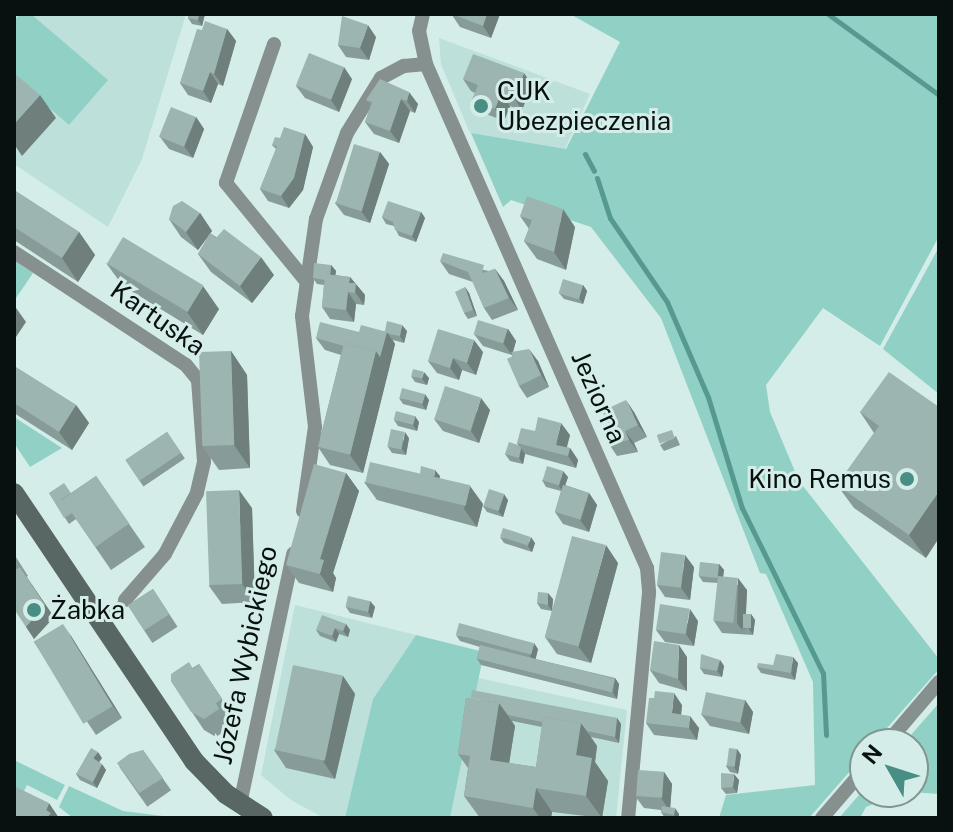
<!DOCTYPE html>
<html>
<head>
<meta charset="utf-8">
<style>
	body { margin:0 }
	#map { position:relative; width:953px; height:832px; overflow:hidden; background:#d4ede8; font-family:"Public Sans",sans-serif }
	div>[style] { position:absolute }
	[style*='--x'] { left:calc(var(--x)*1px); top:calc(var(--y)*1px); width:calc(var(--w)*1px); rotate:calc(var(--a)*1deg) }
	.built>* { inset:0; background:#bee0da }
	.green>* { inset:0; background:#90d0c5 }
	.stream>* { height:5px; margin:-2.5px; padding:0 2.5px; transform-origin:2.5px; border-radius:2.5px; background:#56998f }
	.lane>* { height:7px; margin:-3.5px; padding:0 3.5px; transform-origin:3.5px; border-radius:3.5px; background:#86908e }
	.street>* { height:14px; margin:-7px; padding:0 7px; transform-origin:7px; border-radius:7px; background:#86908e }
	.secondary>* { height:20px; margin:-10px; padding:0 10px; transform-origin:10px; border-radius:10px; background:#586764 }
	.wall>* { inset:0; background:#879c98; transform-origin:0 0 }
	.shaded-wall>* { inset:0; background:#6e7f7c }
	.building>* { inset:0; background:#9db5b1; transform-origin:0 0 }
	.dots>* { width:22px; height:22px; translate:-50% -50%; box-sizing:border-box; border:4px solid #d4ede8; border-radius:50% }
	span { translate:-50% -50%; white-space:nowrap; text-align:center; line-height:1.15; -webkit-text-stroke:6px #d4ede8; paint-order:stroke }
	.poi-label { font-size:26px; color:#08110f }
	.left { translate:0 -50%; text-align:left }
	.right { translate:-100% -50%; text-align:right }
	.street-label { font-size:26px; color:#08110f }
	.frame { position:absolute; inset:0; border:16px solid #08110f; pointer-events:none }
	.north { position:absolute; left:849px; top:728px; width:80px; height:80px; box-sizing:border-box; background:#d4ede8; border:2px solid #829591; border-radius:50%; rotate:309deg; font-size:22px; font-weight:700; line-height:32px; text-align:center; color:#08110f }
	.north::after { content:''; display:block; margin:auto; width:28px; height:36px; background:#498e84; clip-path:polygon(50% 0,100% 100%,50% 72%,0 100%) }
</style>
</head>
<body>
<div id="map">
	<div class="built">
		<i style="clip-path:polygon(14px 14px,186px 14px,142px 159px,108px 227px,14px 164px)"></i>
		<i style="clip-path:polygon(439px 38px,590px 94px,565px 149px,470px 133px,441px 64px)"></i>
		<i style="clip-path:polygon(295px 605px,416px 635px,373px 699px,345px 818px,324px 818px,291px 800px,261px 775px)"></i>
		<i style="clip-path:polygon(478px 678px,627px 710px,616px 818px,450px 818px)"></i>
	</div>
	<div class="green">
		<i style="clip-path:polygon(20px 14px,31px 14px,108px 80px,69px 125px,14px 77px,14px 21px)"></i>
		<i style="clip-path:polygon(570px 14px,939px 14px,939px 236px,880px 346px,823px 308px,766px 385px,770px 412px,799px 481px,939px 659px,939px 669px,873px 744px,865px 744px,865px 754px,809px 818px,719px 818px,726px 795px,815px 785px,813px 682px,766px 574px,760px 573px,661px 318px,591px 227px,511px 200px,503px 207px,471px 133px,566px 149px,620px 42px)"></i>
		<i style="clip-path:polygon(939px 247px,939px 394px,883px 349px)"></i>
		<i style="clip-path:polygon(14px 260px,33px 273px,14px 301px)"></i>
		<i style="clip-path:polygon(14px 417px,62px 448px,30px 467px,14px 443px)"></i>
		<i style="clip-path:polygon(416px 635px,484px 652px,450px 818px,345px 818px,373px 699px)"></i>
		<i style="clip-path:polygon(939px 703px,939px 794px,912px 792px,913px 744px,903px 744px)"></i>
		<i style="clip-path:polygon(14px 760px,65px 785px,57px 800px,27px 785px,14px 811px)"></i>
		<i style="clip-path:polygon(69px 786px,123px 811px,179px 818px,73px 818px,59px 807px)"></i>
		<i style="clip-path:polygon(865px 788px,878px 792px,878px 802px,866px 807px,860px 818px,839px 818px)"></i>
	</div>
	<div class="stream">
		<i style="--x:828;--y:14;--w:137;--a:36.1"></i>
		<i style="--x:585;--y:154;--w:19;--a:62"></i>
		<i style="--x:597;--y:178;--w:42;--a:72"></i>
		<i style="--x:610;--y:218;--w:102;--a:55.8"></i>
		<i style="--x:667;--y:302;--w:103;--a:66.7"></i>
		<i style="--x:708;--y:397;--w:116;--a:73"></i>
		<i style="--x:742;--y:508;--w:184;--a:63.9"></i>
		<i style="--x:823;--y:673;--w:62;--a:87.2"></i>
	</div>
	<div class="lane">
		<i style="--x:99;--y:617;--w:31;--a:-33"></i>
	</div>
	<div class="street">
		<i style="--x:423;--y:14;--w:17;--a:103"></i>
		<i style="--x:419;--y:31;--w:34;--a:78"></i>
		<i style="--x:426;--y:64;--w:550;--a:66.32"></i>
		<i style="--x:647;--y:568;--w:25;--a:85"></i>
		<i style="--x:649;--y:593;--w:226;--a:95.3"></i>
		<i style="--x:274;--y:44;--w:147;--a:109.1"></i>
		<i style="--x:226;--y:183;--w:125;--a:50.8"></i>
		<i style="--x:14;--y:252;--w:206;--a:33.3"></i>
		<i style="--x:186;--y:365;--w:19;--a:51"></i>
		<i style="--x:198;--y:380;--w:82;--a:85.8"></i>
		<i style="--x:204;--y:462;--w:32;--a:103"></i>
		<i style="--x:197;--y:493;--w:69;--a:117.7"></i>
		<i style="--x:165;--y:554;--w:61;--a:131"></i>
		<i style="--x:303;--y:511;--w:85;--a:-81.9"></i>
		<i style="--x:315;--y:427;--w:112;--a:-96.7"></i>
		<i style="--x:302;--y:316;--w:98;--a:-81.8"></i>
		<i style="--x:316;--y:219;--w:91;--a:-70.2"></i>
		<i style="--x:347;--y:133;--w:65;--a:-58.3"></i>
		<i style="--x:381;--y:78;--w:26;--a:-28"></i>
		<i style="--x:404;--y:66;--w:22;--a:-5"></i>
		<i style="--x:886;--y:744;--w:82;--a:-49.5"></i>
		<i style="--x:240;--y:804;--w:256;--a:-78"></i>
		<i style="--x:822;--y:818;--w:66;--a:-49.3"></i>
	</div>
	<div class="secondary">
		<i style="--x:14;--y:493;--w:323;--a:56.1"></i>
		<i style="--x:194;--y:761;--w:46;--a:45.9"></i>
		<i style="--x:226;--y:794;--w:44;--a:33"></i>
	</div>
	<div class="wall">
		<i style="clip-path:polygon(189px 14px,205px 14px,202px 26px,192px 24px,188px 18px)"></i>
		<i style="clip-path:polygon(500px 14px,491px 38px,460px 27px,452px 15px)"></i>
		<i style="clip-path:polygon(227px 29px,236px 41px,223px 86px,218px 84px,211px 103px,188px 95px,180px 83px,202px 30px)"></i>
		<i style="clip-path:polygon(376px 37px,369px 60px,346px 57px,338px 45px)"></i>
		<i style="clip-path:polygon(352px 79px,339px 112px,305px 98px,296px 86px)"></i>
		<i style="clip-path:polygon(380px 79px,418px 104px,415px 113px,410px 111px,399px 143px,374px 134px,365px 122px,371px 106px,366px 100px)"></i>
		<i style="clip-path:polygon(463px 79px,532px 85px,522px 110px,510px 106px,504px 121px,481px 112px,472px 100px,475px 93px,471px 91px)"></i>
		<i style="clip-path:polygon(196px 117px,204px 129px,193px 158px,169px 149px,160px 137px)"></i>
		<i style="clip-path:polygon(305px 134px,313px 147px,303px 190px,289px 208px,268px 201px,260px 189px,276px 149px,272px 145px,280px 138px)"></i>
		<i style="clip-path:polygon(380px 152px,389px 164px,370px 223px,344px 215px,335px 203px)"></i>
		<i style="clip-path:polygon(14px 190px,79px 232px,95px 255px,78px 282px,14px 240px)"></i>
		<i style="clip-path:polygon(421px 212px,425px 218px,416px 242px,399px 236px,394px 226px,386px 224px,382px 217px)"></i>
		<i style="clip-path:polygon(200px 213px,212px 231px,210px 233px,274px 275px,252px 303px,211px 272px,198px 254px,210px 234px,198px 250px,181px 237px,169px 219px)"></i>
		<i style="clip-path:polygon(520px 216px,575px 227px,566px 270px,537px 259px,524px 241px,529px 229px)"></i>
		<i style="clip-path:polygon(440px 261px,489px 271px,495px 269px,504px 281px,518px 310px,492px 320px,484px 308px,473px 282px,449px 274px)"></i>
		<i style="clip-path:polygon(106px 263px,219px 309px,203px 335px,123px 286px)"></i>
		<i style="clip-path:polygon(331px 265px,336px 271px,335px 275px,350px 277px,365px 295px,364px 305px,356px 304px,354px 322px,330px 319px,322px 307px,324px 285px,317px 284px,313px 278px)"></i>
		<i style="clip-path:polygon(583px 285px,587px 291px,583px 304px,564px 299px,559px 293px)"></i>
		<i style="clip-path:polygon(465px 287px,469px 293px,477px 316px,468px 319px,464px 313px)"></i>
		<i style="clip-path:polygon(508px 329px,516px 341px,513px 352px,538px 361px,549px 387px,527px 398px,519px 386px,512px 355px,483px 346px,474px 334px)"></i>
		<i style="clip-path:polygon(407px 331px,404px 343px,393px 340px,395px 344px,363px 473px,330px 465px,318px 447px,341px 355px,325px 350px,316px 338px,359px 332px)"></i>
		<i style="clip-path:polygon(231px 351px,247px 375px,250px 468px,219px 470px,203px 447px)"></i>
		<i style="clip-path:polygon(483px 352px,476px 375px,462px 370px,459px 380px,437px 373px,428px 361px)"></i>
		<i style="clip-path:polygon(14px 366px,76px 405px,89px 423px,72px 450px,14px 413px)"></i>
		<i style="clip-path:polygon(411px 376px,429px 378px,427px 385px,415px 382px)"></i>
		<i style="clip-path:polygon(399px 398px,429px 400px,426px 410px,403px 404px)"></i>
		<i style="clip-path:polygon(939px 407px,926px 558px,854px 508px,837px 485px,874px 433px,860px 412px)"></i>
		<i style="clip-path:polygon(490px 410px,479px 443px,443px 431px,434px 419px)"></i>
		<i style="clip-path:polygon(634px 412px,647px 437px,634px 443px,638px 452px,617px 456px,609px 444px)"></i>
		<i style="clip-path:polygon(394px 420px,419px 422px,417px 431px,398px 426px)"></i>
		<i style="clip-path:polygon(535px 431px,570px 435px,566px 447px,570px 448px,578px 460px,576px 468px,525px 454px,523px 464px,510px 461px,505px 454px,518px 445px,517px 443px)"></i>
		<i style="left:167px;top:432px;width:32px;height:50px;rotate:56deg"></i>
		<i style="clip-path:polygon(676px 436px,680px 445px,664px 451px,660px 445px)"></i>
		<i style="clip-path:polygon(409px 438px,406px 455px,392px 453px,388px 447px)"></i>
		<i style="clip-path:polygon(346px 473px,359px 491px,333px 573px,336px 578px,333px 592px,299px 583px,286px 565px)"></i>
		<i style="clip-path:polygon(420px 474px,440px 476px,439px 478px,483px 504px,477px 527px,377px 500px,364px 482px)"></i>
		<i style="clip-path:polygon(96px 476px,145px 547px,111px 570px,76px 519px,69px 524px,49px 493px,71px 493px)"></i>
		<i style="clip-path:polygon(568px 477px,565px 485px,589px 493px,597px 505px,589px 532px,563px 524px,555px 512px,561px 491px,546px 487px,542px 480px)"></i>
		<i style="clip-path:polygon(508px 500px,503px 517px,487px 512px,483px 506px)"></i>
		<i style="clip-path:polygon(252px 508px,255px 602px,222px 604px,209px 586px)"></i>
		<i style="clip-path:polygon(500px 537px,535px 543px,532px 552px,504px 543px)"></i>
		<i style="clip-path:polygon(14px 554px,28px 576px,26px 577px,54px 617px,34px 639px,14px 588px)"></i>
		<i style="clip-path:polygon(618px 563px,591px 663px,557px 654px,545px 637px,552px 611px,541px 609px,537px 603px,553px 599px,552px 609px)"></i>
		<i style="clip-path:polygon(719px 564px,724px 570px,723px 577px,747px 590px,746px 614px,751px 614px,755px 620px,753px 635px,722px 633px,714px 621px,718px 583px,703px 582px,699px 576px)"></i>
		<i style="clip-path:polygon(694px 567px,690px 600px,665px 597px,657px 585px)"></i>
		<i style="left:153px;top:589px;width:45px;height:30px;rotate:57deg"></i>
		<i style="clip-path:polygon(370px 601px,375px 607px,372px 618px,350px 613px,346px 607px)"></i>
		<i style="clip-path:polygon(698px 621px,694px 646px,665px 642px,656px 630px)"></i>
		<i style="clip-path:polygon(346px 624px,350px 630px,348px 637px,339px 634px,336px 642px,320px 636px,316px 630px)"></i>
		<i style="clip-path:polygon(456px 635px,538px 649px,535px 659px,615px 678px,619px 684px,617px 699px,481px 665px,477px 659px,480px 647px,460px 641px)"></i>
		<i style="clip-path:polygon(71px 636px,122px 718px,96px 735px,34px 642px)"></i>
		<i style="clip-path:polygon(687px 657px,687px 691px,659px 683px,650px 670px)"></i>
		<i style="clip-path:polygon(720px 660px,724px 666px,722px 677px,704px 674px,700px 668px)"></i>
		<i style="clip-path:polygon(798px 663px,795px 680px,761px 673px,757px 667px)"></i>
		<i style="clip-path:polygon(199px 664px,234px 717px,228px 721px,232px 726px,216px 737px,204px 730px,171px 681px)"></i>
		<i style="clip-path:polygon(343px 676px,355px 694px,335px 779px,286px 768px,274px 750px)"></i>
		<i style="clip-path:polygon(evenodd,466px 698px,617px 718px,621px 724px,619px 743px,591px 737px,597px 746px,595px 762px,608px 781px,602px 818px,552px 812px,551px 818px,480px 818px,464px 796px,468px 768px,458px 754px,466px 698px,512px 721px,542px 727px,536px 767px,509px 763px,515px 726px,512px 721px)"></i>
		<i style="clip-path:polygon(745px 700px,753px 712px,749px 734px,710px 726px,701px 714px)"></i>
		<i style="clip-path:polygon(682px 705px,681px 715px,699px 728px,697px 740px,654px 735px,646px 723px)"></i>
		<i style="clip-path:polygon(737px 749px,741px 755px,738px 774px,730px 772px,726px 766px)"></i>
		<i style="left:143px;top:750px;width:49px;height:29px;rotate:55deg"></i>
		<i style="clip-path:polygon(102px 758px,99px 762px,106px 770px,97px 788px,80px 780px,76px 774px)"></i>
		<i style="clip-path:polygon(664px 772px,672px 784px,670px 807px,679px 814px,679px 818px,665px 818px,661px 812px,661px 810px,644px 808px,635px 796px)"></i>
		<i style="clip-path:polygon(739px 780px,737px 793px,726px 794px,721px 788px)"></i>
	</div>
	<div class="shaded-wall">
		<i style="clip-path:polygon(199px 14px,205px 14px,202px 26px,198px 20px)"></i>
		<i style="clip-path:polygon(487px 14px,500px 14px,491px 38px,483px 26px)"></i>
		<i style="clip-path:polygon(368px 25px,376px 37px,369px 60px,360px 48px)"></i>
		<i style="clip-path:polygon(227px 29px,236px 41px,223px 86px,214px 74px)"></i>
		<i style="clip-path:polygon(344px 67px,352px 79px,339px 112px,331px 100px)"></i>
		<i style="clip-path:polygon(210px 72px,218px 84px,211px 103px,203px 91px)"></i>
		<i style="clip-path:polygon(524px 73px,532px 85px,522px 110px,514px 98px)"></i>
		<i style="clip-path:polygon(409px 92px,418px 104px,415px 113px,407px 101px)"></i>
		<i style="clip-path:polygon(501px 94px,510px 106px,504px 121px,495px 109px)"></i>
		<i style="clip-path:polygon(40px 95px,56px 118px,22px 156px,14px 144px,14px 124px)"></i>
		<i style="clip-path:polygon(401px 99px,410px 111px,399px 143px,390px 131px)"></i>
		<i style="clip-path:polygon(196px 117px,204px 129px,193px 158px,184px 146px)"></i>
		<i style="clip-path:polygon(305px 134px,313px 147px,303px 190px,289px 208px,281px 196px)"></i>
		<i style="clip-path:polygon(380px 152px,389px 164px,370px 223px,361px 211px)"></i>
		<i style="clip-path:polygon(563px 209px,575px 227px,566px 270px,554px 252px)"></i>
		<i style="clip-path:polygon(421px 212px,425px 218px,416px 242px,412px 236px)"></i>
		<i style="clip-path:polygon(200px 213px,212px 231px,198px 250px,186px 232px)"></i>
		<i style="clip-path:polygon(79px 232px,95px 255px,78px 282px,62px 258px)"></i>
		<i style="clip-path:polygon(261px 257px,274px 275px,252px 303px,240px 286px)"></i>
		<i style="clip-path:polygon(331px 265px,336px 271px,334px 286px,330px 280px)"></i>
		<i style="clip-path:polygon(495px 269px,504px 281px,518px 310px,509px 298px)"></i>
		<i style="clip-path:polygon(350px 277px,365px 295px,364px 305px,349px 283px)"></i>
		<i style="clip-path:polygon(583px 285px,587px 291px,583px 304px,579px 298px)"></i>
		<i style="clip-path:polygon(203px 286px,219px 309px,203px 335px,187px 312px)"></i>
		<i style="clip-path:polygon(465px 287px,469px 293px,477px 316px,473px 310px)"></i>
		<i style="clip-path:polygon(348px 292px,356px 304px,354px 322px,346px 310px)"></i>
		<i style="clip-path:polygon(14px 305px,26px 322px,14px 340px)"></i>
		<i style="clip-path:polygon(402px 325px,407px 331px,404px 343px,400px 336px)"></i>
		<i style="clip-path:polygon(508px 329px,516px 341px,512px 355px,503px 343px)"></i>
		<i style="clip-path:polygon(387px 332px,395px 344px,389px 369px,380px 357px)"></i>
		<i style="clip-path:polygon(474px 340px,483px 352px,476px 375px,467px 363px)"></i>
		<i style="clip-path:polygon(529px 349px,538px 361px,549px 387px,541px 375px)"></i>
		<i style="clip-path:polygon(231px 351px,247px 375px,250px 468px,234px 445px)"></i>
		<i style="clip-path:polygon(376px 351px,389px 369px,363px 473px,350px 455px)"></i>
		<i style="clip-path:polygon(453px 358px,462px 370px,459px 380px,450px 368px)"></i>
		<i style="clip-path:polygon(424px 372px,429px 378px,427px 385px,422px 379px)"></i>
		<i style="clip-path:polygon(425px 394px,429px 400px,426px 410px,422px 404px)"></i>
		<i style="clip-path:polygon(481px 398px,490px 410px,479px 443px,471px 431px)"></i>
		<i style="clip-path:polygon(626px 400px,634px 412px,647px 437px,638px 425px)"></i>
		<i style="clip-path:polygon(76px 405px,89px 423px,72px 450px,59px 432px)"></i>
		<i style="clip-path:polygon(415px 416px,419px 422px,417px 431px,413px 425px)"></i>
		<i style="clip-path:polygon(561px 423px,570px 435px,565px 455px,556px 445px)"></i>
		<i style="clip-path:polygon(625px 431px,634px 443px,638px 452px,629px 440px)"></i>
		<i style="clip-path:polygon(405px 432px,409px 438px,406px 455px,402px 449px)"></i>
		<i style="clip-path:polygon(521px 448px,525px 454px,523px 464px,519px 458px)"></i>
		<i style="clip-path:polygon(570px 448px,578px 460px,576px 468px,568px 456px)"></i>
		<i style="clip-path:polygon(435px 470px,440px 476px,438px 484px,434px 478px)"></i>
		<i style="clip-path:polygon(563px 471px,568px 477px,563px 492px,559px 486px)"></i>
		<i style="clip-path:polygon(346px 473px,359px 491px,333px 573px,336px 578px,333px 592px,320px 574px,320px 559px)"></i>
		<i style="clip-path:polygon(470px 486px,483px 504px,477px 527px,464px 509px)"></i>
		<i style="clip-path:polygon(239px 490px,252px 508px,255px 602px,242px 584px)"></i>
		<i style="clip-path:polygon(939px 491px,939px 538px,926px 558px,909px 535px)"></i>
		<i style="clip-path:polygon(589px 493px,597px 505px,589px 532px,580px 520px)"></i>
		<i style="clip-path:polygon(504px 494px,508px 500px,503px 517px,498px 511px)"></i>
		<i style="clip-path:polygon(531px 537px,535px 543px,532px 552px,528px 546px)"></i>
		<i style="clip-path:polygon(606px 545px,618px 563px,591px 663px,578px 646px)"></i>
		<i style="clip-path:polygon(685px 555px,694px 567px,690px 600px,681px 588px)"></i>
		<i style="clip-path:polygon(719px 564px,724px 570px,722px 584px,718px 578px)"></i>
		<i style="clip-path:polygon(20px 567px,54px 617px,34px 639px,26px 627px)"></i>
		<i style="clip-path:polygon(738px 578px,747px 590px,745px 629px,741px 628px,745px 635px,737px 623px)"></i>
		<i style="clip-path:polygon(548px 593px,553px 599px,552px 611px,548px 605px)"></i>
		<i style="clip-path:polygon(370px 601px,375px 607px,372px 618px,368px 612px)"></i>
		<i style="clip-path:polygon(690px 609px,698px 621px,694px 646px,686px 634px)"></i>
		<i style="clip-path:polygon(751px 614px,755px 620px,753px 635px,749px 629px)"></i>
		<i style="clip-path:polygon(63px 624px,71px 636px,122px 718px,113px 706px)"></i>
		<i style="clip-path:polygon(346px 624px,350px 630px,348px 637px,343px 631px)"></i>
		<i style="clip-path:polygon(335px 628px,339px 634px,336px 642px,332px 636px)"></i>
		<i style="clip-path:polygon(534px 643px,538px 649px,535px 662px,530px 656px)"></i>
		<i style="clip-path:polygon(679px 645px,687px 657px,687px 691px,678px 679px)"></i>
		<i style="clip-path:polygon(793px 657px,798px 663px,795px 680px,791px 673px)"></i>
		<i style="clip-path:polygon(720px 660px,724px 666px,722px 677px,717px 671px)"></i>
		<i style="clip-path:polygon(343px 676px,355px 694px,335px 779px,323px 761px)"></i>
		<i style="clip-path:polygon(615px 678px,619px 684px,617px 699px,613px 693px)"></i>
		<i style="clip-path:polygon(674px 693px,682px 705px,680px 726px,672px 713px)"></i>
		<i style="clip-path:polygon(745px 700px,753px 712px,749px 734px,740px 722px)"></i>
		<i style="clip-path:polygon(499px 703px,515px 726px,506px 783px,490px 760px)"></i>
		<i style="clip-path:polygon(690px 716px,699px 728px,697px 740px,689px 728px)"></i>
		<i style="clip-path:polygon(617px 718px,621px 724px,619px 743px,615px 737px)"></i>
		<i style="clip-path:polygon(581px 723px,597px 746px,595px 762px,608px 781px,602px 818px,586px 796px,576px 755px)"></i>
		<i style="clip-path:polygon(737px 749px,741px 755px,738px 774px,734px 767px)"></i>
		<i style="clip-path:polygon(98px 752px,102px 758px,97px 765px,93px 758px)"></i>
		<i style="clip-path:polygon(102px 764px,106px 770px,97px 788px,93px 782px)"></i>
		<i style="clip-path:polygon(664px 772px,672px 784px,670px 811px,661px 798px)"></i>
		<i style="clip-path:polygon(734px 774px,739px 780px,737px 793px,733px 787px)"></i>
		<i style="clip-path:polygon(536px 788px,552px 812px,551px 818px,540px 818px,533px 808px)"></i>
		<i style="clip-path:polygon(49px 803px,59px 818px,47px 818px,46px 810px)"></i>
		<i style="clip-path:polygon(675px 808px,679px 814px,679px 818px,677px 818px,674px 815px)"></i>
	</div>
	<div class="building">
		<i style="clip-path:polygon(189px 14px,199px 14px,198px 20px,188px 18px)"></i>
		<i style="clip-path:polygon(452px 14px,487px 14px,483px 26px)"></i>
		<i style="clip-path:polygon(342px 16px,368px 25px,360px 48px,338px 45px)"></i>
		<i style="clip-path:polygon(205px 21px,227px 29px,214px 74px,210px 72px,203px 91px,180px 83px,197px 29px,202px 30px)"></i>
		<i style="left:309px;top:53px;width:38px;height:35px;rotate:22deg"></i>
		<i style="clip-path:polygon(473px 54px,524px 73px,514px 98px,501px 94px,495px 109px,472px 100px,478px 85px,463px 79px)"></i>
		<i style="clip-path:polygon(14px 73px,40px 95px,14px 124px)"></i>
		<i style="clip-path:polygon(380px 79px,409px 92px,407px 101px,401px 99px,390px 131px,365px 122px,372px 102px,366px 100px)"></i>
		<i style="left:171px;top:107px;width:27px;height:32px;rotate:22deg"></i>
		<i style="clip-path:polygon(284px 127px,305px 134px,294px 178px,281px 196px,260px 189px,277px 146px,272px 145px,275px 137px,280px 138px)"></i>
		<i style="left:354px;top:144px;width:27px;height:62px;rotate:17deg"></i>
		<i style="clip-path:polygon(14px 190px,79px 232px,62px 258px,14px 227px)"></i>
		<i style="clip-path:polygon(527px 196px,563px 209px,554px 252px,524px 241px,532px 220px,520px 216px)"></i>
		<i style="clip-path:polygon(182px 201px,200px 213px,186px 232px,169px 219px,173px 206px)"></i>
		<i style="clip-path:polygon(388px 201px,421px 212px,412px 236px,395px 230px,393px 222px,382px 217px)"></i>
		<i style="clip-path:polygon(224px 229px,261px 257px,240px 286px,198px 254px,210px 233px,216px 238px)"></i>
		<i style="left:123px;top:237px;width:94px;height:31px;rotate:31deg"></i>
		<i style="clip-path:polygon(443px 253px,484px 265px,482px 273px,495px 269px,509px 298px,484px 308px,468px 272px,440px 261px)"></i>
		<i style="clip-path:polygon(314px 263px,331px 265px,330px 275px,325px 274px,325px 280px,313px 278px)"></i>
		<i style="clip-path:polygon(325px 274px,350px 277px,349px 283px,356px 283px,355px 293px,348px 292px,346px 310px,322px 307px)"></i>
		<i style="left:563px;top:279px;width:21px;height:15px;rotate:17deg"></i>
		<i style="clip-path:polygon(465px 287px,473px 310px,464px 313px,455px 292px)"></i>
		<i style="left:478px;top:320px;width:31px;height:15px;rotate:17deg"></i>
		<i style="clip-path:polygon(387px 321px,402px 325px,400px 336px,389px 334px,385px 331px)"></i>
		<i style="clip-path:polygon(320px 322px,359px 332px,361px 325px,387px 332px,380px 357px,376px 351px,344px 343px,344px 346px,316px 338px)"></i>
		<i style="clip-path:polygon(438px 329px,474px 340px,467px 363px,453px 358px,450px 368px,428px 361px)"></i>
		<i style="left:344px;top:343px;width:33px;height:107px;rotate:14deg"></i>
		<i style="clip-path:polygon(529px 349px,541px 375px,519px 386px,507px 359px,513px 356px,511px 352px)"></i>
		<i style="left:231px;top:351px;width:94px;height:32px;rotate:88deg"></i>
		<i style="clip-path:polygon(14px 366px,76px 405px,59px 432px,14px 403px)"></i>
		<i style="left:413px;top:369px;width:11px;height:7px;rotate:15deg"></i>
		<i style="clip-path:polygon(889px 372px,939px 407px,939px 491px,909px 535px,837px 485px,879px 426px,860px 412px)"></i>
		<i style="left:445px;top:386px;width:38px;height:35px;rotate:18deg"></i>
		<i style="left:402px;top:388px;width:24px;height:10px;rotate:15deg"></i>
		<i style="clip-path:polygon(626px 400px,638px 425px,625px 431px,629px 440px,609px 444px,613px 433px,602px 411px)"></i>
		<i style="left:396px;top:411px;width:20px;height:9px;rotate:15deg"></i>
		<i style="clip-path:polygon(538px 417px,561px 423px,556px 445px,570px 448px,568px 456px,517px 443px,521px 428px,535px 431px)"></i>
		<i style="left:391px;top:429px;width:14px;height:18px;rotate:12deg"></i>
		<i style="left:672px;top:430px;width:9px;height:16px;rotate:72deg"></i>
		<i style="left:167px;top:432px;width:25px;height:50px;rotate:56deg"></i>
		<i style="clip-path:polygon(509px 442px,518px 445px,521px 448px,519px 458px,505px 454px)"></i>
		<i style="left:370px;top:462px;width:103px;height:21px;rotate:13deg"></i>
		<i style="clip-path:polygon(314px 464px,346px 473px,320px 559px,324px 560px,320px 574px,286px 565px)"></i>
		<i style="clip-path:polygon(421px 466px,435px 470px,434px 477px,420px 474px)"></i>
		<i style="left:547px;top:466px;width:17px;height:15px;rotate:17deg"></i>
		<i style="left:96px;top:476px;width:58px;height:41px;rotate:55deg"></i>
		<i style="clip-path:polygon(64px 483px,71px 493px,62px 499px,72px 513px,64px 518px,49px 493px)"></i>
		<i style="left:563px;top:485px;width:27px;height:28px;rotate:17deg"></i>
		<i style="left:489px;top:489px;width:16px;height:18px;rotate:18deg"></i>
		<i style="left:239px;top:490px;width:94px;height:33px;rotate:88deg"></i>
		<i style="left:503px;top:528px;width:29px;height:9px;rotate:18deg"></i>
		<i style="left:572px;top:536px;width:35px;height:105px;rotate:15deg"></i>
		<i style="left:661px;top:552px;width:24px;height:33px;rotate:7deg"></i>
		<i style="left:700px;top:562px;width:19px;height:14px;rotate:6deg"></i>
		<i style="clip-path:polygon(20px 567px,45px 605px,26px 627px,14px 609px,14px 590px,15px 590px,14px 571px)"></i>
		<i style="left:718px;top:576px;width:20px;height:45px;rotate:6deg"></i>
		<i style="left:153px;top:589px;width:30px;height:30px;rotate:57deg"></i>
		<i style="clip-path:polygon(538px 592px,548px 593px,548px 605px,537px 603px)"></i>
		<i style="left:348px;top:596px;width:23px;height:11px;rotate:13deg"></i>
		<i style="left:660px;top:604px;width:30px;height:26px;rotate:9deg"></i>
		<i style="left:743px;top:614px;width:8px;height:14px"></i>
		<i style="clip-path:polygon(322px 615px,346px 624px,343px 631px,335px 628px,332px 636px,316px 630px)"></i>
		<i style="left:459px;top:623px;width:78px;height:12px;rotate:15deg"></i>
		<i style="left:63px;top:624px;width:96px;height:34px;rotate:59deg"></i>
		<i style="clip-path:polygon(654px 641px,679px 645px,678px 679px,650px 670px)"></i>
		<i style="left:480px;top:645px;width:139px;height:14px;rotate:14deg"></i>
		<i style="clip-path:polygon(701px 654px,720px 660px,717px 671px,700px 668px)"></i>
		<i style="clip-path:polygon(776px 654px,793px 657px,791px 673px,757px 667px,758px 663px,773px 665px)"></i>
		<i style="clip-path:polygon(189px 662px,193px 669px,199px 664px,222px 699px,216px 703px,219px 709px,204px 719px,191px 712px,171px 681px,171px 674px)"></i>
		<i style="left:293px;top:665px;width:51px;height:87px;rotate:12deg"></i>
		<i style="clip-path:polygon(472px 690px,617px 718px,615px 737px,587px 731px,581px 723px,543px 717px,542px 722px,508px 715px,499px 703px,471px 698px)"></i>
		<i style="clip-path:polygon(655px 691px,674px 693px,672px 713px,690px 716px,689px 728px,646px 723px,649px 698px,654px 698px)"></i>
		<i style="left:706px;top:692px;width:40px;height:23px;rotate:12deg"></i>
		<i style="clip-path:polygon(466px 698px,499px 703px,490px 760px,536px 767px,543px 717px,581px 723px,576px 755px,592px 758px,586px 796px,536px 788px,533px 808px,464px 796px,470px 756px,458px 754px)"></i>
		<i style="clip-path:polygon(91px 748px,98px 752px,93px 758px,102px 764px,93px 782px,76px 774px)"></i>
		<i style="left:729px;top:748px;width:8px;height:18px;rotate:7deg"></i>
		<i style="clip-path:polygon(143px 750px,163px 778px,139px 793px,117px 763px,129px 754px)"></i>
		<i style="left:638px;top:770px;width:26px;height:26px;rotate:4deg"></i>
		<i style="clip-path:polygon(721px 773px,734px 774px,733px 787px,721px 788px)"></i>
		<i style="clip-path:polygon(14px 786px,49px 803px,46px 810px,51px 813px,47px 818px,14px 818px)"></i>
		<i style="clip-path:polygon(662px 806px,675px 808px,674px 815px,661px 812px)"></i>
	</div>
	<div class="dots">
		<i style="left:481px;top:106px;background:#498e84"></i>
		<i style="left:907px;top:479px;background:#498e84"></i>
		<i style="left:34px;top:610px;background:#498e84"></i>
	</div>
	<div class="poi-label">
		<span class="left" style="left:497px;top:106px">CUK<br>Ubezpieczenia</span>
		<span class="right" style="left:891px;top:479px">Kino Remus</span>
		<span class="left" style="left:50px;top:610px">Żabka</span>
	</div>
	<div class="street-label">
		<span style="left:158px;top:318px;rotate:35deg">Kartuska</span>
		<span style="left:599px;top:397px;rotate:66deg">Jeziorna</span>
		<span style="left:245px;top:655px;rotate:-78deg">Józefa Wybickiego</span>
	</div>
	<div class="frame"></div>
	<div class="north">N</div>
</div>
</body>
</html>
